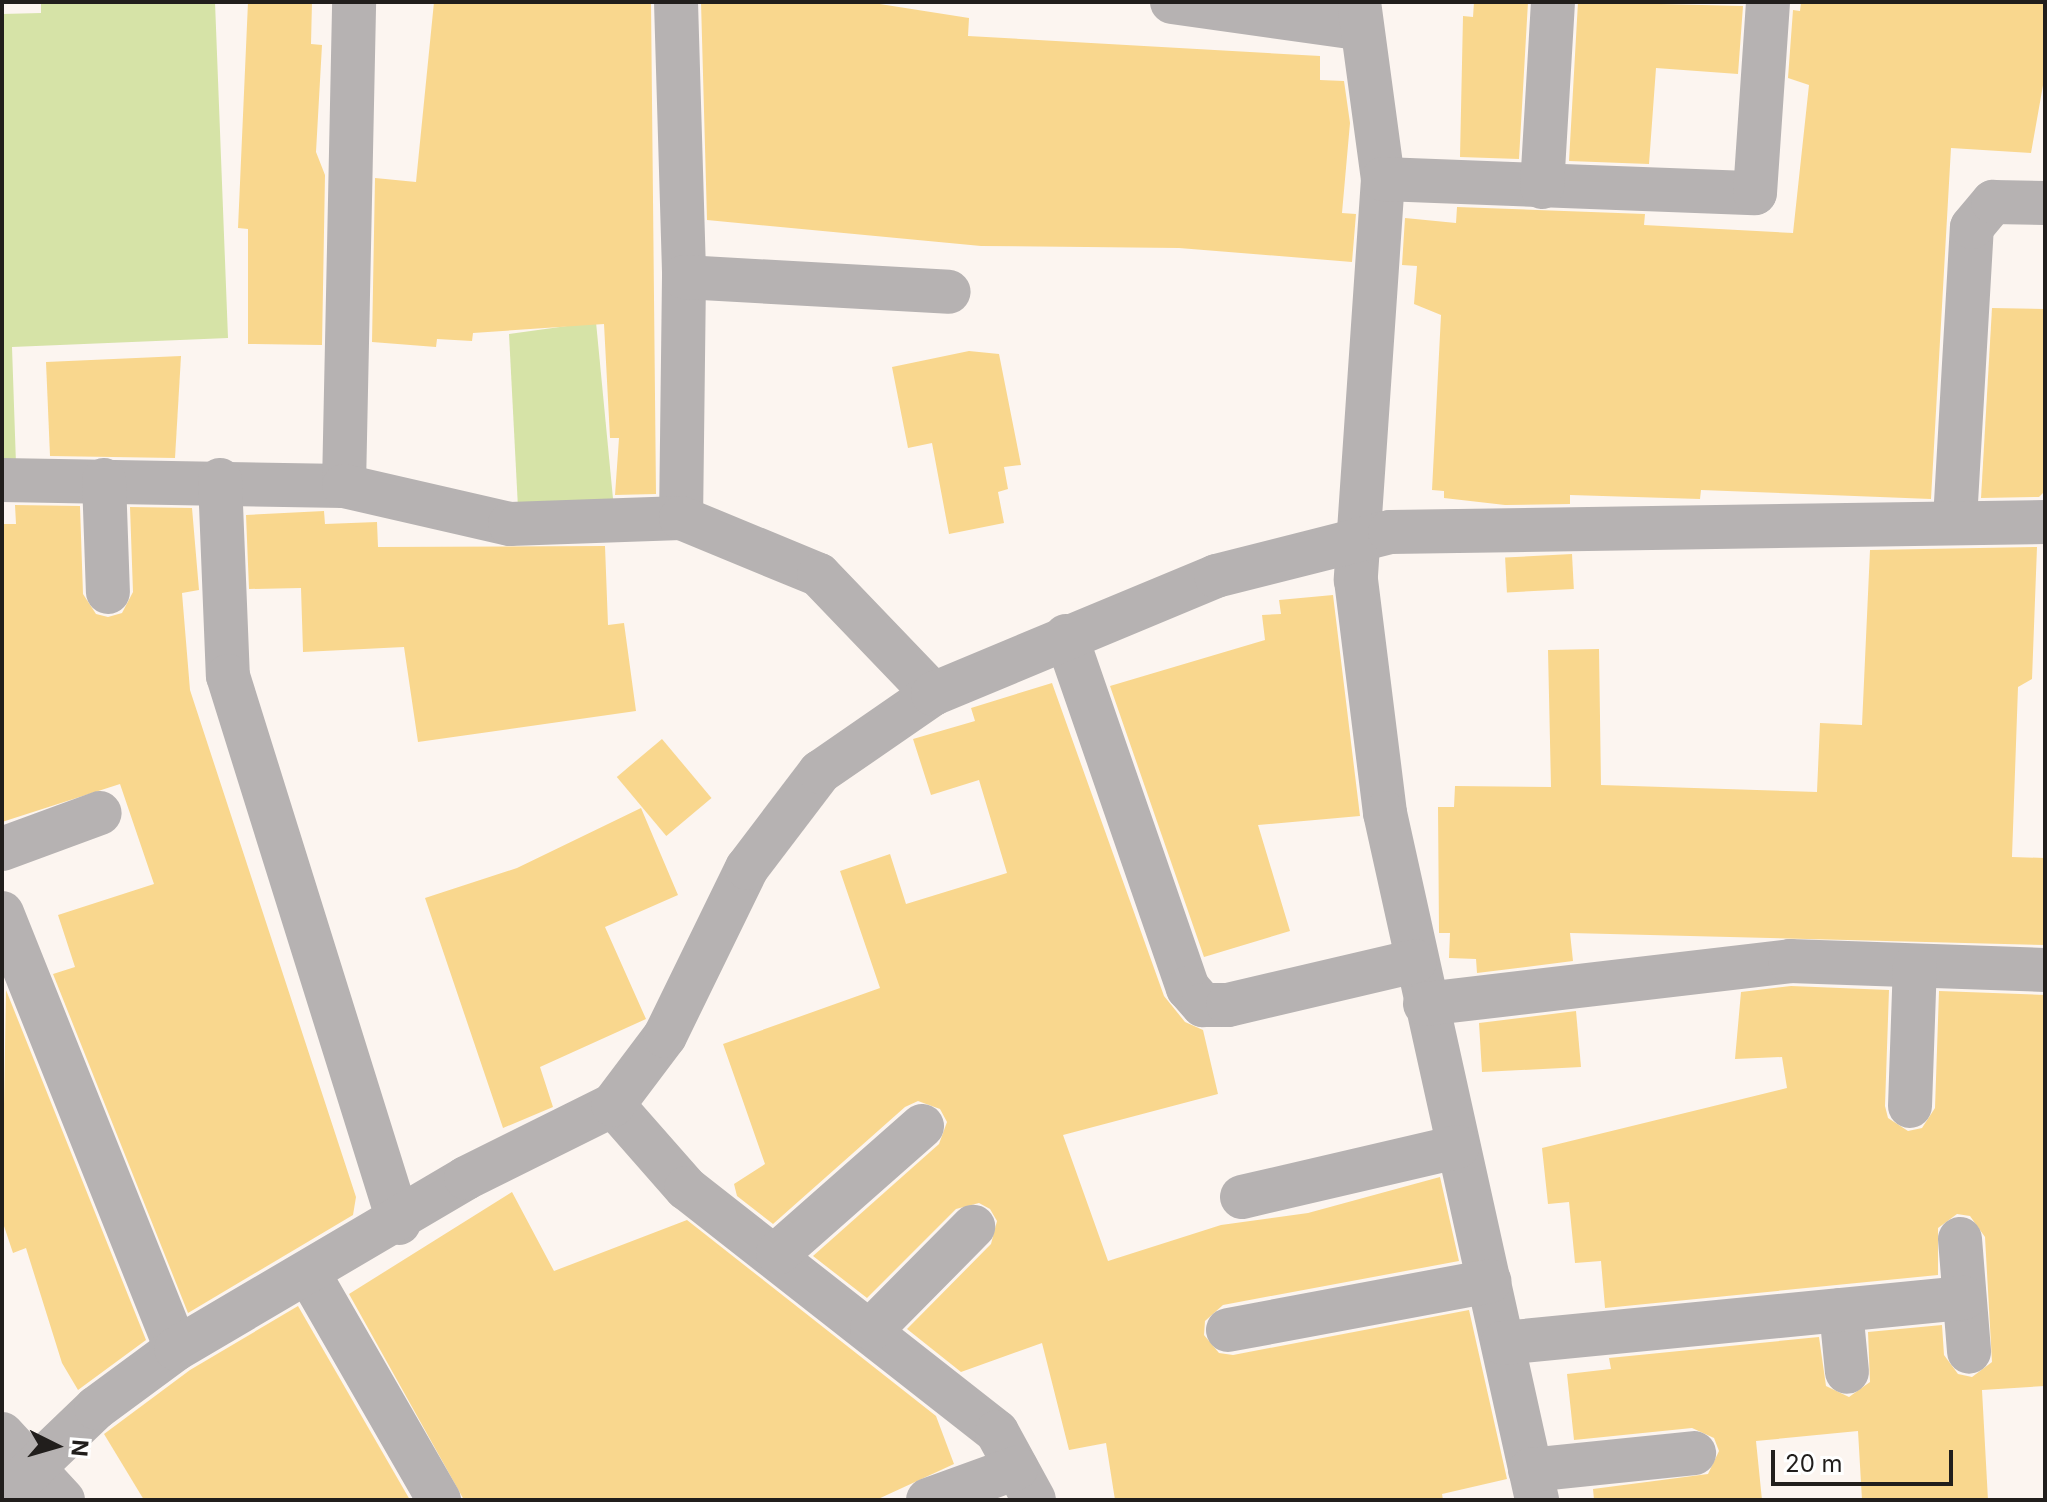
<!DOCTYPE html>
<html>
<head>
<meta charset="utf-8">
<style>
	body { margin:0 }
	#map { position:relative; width:2047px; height:1502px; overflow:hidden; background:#fcf5f0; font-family:Inter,sans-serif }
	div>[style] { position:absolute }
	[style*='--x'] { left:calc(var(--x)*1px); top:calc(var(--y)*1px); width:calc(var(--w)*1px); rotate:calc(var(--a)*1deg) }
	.green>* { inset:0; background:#d6e3a7 }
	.building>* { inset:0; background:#f9d78e; transform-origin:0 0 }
	.minor>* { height:44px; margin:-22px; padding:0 22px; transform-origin:22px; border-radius:22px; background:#b6b2b2 }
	span { translate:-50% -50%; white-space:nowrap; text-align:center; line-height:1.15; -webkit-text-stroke:7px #fff; paint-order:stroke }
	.frame { position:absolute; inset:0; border:4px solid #211e1c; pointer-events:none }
	.north { position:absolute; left:16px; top:1406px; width:80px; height:80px; -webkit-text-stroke:6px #fff; paint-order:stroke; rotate:95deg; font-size:22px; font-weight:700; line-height:32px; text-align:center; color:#211e1c }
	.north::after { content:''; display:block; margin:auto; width:28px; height:36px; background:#211e1c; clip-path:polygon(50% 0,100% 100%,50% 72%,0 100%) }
	.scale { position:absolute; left:1771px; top:1450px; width:182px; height:36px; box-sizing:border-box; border:4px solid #211e1c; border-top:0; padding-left:10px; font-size:24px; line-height:28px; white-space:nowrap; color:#211e1c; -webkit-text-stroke:6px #fff; paint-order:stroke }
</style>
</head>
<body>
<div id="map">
	<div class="green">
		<i style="clip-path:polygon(41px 2px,215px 2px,228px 338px,12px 347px,16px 464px,2px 465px,2px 14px,41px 13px)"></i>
		<i style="clip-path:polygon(596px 322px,614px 509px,518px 508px,509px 334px)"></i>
	</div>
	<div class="building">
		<i style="clip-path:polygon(248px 2px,312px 2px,311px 44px,322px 45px,316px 152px,325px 175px,322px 345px,248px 344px,248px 229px,238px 228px)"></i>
		<i style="clip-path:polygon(434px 2px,651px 2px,656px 494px,615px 495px,619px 438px,610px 438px,604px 324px,473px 333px,472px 341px,437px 339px,436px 347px,372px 342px,375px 178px,416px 182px)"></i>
		<i style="clip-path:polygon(701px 2px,867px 2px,969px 18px,968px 36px,1320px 56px,1320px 80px,1344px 81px,1350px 123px,1342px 213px,1356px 214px,1352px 262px,1179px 248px,981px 246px,707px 220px)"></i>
		<i style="clip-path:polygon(1474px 2px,1528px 2px,1519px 159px,1460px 157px,1463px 16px,1473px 17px)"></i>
		<i style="clip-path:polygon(1578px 2px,1743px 6px,1738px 74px,1656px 68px,1649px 164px,1569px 161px)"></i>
		<i style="clip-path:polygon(1801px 2px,2045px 2px,2045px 74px,2031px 153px,1951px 148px,1931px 499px,1701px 490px,1700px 499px,1570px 495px,1570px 504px,1505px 505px,1444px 498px,1444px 491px,1432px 490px,1441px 315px,1414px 304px,1417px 266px,1402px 265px,1405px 218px,1456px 223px,1457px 207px,1645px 214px,1644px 225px,1793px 233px,1809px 85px,1788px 78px,1793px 10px,1800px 11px)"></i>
		<i style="clip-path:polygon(1992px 308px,2045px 309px,2045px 491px,2039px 497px,1981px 498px)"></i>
		<i style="clip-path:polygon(969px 351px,999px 354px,1021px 465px,1004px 467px,1008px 489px,998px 492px,1004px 523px,949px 534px,932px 443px,908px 448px,892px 367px)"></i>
		<i style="clip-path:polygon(181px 356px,175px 458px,50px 456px,46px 362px)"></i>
		<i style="clip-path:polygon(15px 505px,80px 506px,83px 594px,96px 614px,108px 617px,122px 613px,133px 592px,130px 507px,192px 508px,199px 590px,182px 593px,190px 690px,356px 1197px,353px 1215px,188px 1313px,53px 974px,75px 967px,58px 915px,154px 884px,120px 784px,2px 822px,2px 524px,16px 524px)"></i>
		<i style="clip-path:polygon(324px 511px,325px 524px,377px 522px,378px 547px,605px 546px,608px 625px,624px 623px,636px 711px,418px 742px,404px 647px,303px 652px,301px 588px,249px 589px,246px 515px)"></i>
		<i style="clip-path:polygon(2037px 547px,2032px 679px,2018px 687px,2012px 857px,2045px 858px,2045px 945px,1570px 933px,1573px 961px,1477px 973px,1476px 959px,1449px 958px,1450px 933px,1439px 933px,1438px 807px,1454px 807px,1455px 786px,1551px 787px,1548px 650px,1599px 649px,1601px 785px,1817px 792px,1820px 723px,1862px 725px,1870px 550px)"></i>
		<i style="left:1572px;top:554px;width:35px;height:67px;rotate:87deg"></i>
		<i style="clip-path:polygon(1333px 595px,1360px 816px,1258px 825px,1290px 931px,1204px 957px,1110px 686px,1265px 640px,1262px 615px,1281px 614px,1279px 600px)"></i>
		<i style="clip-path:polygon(1052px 683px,1164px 996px,1185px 1022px,1203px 1030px,1218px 1094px,1063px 1135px,1108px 1261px,1221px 1225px,1308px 1213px,1440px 1177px,1459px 1261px,1223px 1305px,1205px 1321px,1204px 1335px,1219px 1353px,1233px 1355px,1469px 1310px,1507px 1479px,1442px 1494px,1443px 1500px,1115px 1500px,1106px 1443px,1069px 1450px,1042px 1343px,961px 1372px,907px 1329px,991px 1244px,997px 1221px,990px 1209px,979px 1203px,956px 1209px,867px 1298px,813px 1256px,939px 1144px,947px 1122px,940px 1109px,918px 1101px,905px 1107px,773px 1224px,737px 1196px,734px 1184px,765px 1164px,723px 1044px,880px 988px,840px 871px,890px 854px,906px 904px,1007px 873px,979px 780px,931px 795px,913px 739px,975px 721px,971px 708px)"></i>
		<i style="left:662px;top:739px;width:77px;height:59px;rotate:50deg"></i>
		<i style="clip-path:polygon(641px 808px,678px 895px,605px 927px,646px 1019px,540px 1067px,553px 1107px,503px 1128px,425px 898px,517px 868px)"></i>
		<i style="clip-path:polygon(1791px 986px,1889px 990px,1885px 1106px,1888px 1118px,1908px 1131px,1922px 1128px,1935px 1108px,1939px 991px,2045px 995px,2045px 1386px,1982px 1390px,1988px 1500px,1862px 1500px,1858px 1431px,1756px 1441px,1762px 1500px,1594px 1500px,1593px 1489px,1708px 1474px,1719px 1451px,1714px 1438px,1692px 1428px,1574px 1440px,1567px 1374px,1611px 1369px,1609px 1358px,1819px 1337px,1826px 1386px,1849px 1397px,1870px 1382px,1868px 1332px,1942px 1325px,1944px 1355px,1958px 1374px,1972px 1377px,1992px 1362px,1985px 1237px,1970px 1216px,1957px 1214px,1938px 1228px,1938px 1275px,1605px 1308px,1601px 1261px,1575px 1263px,1569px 1202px,1548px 1204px,1542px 1148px,1787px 1088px,1782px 1057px,1735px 1059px,1741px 992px)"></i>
		<i style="clip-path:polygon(6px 990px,146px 1340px,78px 1390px,62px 1363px,26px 1248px,13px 1253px,2px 1220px)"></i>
		<i style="clip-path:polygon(1576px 1011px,1581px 1067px,1482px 1072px,1479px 1023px)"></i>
		<i style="clip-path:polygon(512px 1192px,554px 1271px,687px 1220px,936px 1416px,954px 1464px,876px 1500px,464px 1500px,349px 1294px)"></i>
		<i style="clip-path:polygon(298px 1306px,410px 1500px,144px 1500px,104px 1434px,190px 1370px)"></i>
	</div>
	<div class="minor">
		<i style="--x:676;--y:2;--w:275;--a:88.3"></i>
		<i style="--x:684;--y:277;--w:241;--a:90.7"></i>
		<i style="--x:1172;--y:2;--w:187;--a:8"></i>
		<i style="--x:1359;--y:2;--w:179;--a:82.3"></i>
		<i style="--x:1383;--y:179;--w:402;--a:93.9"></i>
		<i style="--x:1356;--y:580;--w:235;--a:82.9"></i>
		<i style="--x:1385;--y:813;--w:704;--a:77.52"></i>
		<i style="--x:1383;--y:179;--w:372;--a:2.2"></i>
		<i style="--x:1755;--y:193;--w:191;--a:-86.1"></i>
		<i style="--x:1542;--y:187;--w:185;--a:-86.6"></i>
		<i style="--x:684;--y:277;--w:265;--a:3.2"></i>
		<i style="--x:2;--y:480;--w:342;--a:1"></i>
		<i style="--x:344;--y:486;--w:484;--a:-88.8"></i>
		<i style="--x:104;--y:480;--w:112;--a:88"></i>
		<i style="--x:220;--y:480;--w:196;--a:87.7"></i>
		<i style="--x:228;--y:676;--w:573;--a:72.64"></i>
		<i style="--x:344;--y:486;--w:170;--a:12.9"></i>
		<i style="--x:510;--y:524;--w:171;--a:-2"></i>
		<i style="--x:681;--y:518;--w:149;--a:22.4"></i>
		<i style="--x:819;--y:575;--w:165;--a:46.2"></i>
		<i style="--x:1955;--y:520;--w:293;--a:-86.7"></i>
		<i style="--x:1972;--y:227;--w:33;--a:-50"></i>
		<i style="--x:1993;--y:202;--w:52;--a:1.1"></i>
		<i style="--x:1066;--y:636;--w:373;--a:70.9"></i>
		<i style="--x:1188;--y:988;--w:23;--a:49"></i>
		<i style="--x:1203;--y:1005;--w:25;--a:0"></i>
		<i style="--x:1228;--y:1005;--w:192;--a:-13.2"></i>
		<i style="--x:2;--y:849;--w:104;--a:-20.2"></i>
		<i style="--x:2;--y:913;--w:469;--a:68.2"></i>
		<i style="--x:1425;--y:1004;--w:368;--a:-6.7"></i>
		<i style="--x:1790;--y:961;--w:255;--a:2"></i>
		<i style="--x:613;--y:1105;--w:111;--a:48.7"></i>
		<i style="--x:686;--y:1188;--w:395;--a:38.1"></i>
		<i style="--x:997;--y:1432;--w:77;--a:61.4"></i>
		<i style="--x:1910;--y:1106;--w:140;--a:-88"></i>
		<i style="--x:1242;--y:1197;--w:221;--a:-13.1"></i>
		<i style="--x:1960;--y:1239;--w:113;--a:85.4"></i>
		<i style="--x:778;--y:1253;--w:192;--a:-41.4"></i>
		<i style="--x:309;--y:1274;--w:261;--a:60.1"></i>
		<i style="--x:1841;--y:1310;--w:62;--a:84.5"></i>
		<i style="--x:872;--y:1329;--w:144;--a:-45.3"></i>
		<i style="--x:1228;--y:1330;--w:266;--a:-10.6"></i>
		<i style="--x:1503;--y:1343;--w:463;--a:-5.6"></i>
		<i style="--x:2;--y:1434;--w:90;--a:47.3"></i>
		<i style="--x:1530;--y:1470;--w:165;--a:-5.9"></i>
		<i style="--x:2;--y:1498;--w:130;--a:-43.8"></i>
		<i style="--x:96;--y:1408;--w:99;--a:-36.4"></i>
		<i style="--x:176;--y:1349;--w:337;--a:-30.5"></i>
		<i style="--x:466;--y:1178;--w:164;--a:-26.4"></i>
		<i style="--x:613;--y:1105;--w:86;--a:-53"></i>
		<i style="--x:665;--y:1036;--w:187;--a:-64"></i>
		<i style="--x:747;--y:868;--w:121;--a:-52.8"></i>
		<i style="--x:820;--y:772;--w:137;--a:-34.6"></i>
		<i style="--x:933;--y:694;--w:307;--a:-22.6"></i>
		<i style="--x:1216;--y:576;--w:179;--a:-14.2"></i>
		<i style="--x:1390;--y:532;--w:655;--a:-0.87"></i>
		<i style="--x:928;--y:1500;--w:94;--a:-20"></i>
	</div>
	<div class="frame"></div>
	<div class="north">N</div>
	<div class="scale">20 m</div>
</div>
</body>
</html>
